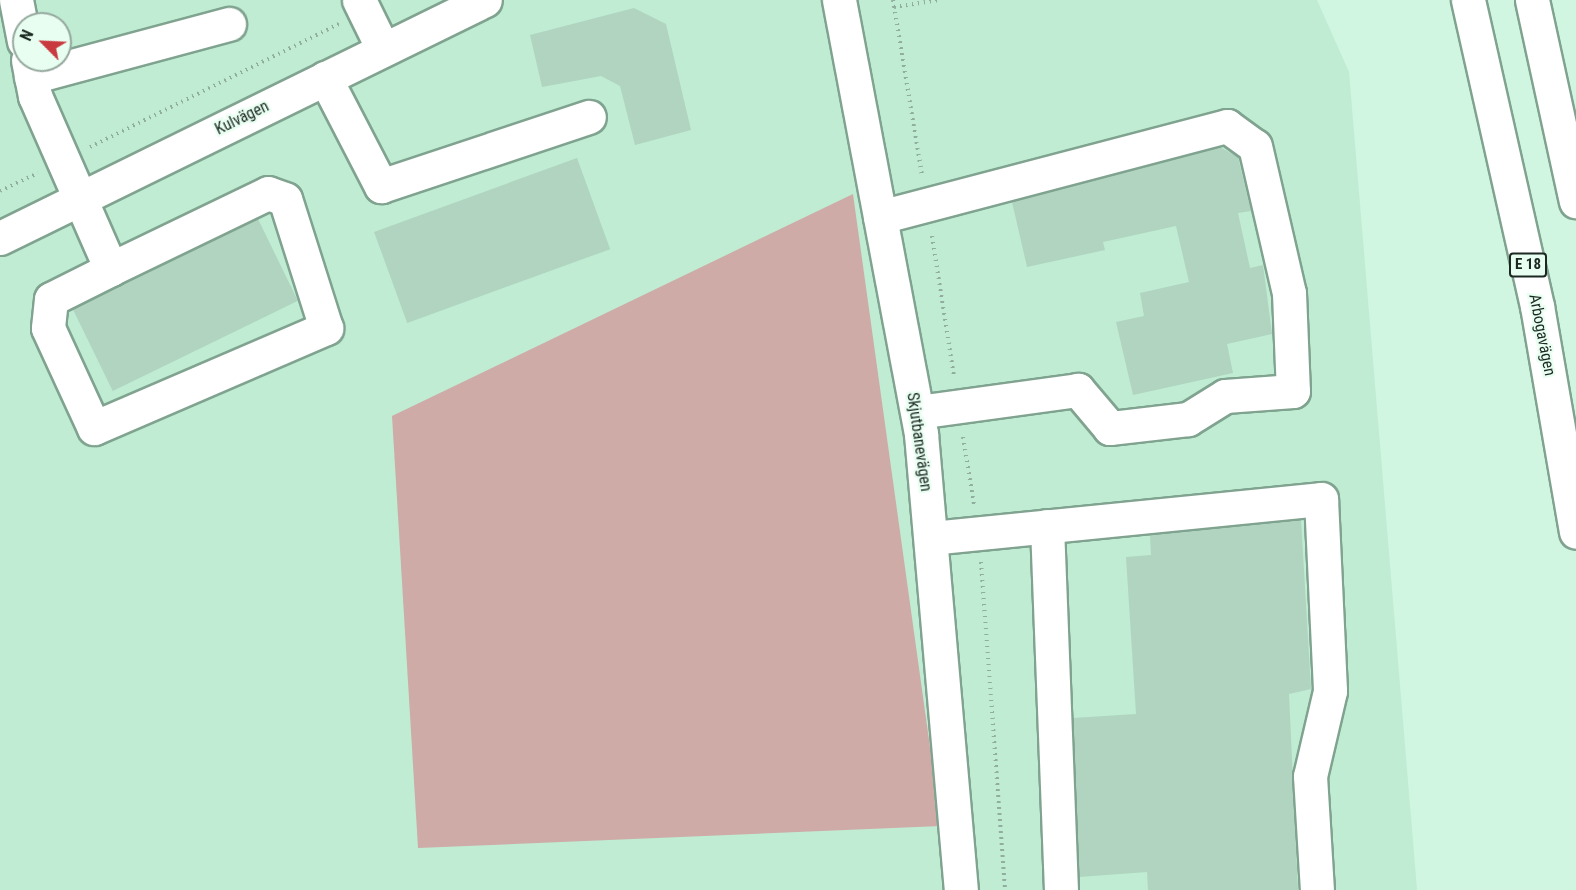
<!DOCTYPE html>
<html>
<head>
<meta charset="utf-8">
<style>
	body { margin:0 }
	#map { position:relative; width:1576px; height:890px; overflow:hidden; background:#d0f5e0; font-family:"Roboto Condensed",sans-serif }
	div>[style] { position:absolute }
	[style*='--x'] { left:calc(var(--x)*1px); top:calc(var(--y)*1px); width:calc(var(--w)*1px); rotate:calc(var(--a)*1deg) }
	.built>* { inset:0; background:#bfecd3 }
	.forest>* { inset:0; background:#cfaba8 }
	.building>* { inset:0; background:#b0d4bf; transform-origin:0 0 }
	.path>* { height:4px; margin-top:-2px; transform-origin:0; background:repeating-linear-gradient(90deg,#91ad9d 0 1.5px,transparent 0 6px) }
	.roads { filter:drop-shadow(2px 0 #80a390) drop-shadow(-2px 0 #80a390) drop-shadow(0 2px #80a390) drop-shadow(0 -2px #80a390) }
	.minor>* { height:33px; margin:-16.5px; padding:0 16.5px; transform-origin:16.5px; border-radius:16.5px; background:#fff }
	.highway>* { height:33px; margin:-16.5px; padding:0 16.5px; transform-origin:16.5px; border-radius:16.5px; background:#fff }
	span { translate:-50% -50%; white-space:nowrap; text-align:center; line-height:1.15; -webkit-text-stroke:4.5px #e8fef1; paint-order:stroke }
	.shield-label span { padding:2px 4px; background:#e8fef1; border:2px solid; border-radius:4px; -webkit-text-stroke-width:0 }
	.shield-label { font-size:15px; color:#1b2922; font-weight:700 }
	.street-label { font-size:16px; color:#1b2922 }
	.north { position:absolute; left:12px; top:12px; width:60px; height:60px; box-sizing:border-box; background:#e8fef1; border:2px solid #96a99e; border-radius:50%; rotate:294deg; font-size:16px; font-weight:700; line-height:24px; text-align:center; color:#1b2922 }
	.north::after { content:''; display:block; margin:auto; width:21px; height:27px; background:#c93a3f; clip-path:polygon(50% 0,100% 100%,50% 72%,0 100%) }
</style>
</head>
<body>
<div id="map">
	<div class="built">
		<i style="clip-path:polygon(evenodd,0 0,1317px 0,1349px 72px,1417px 890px,0 890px,0 0,24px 24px,60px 24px,60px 60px,24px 60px,24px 24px)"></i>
	</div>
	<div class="forest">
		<i style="clip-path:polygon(853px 194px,941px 826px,418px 848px,392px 416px)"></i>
	</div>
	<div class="building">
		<i style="clip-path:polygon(634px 8px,666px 24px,691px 130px,635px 145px,620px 86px,601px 76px,542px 87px,530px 35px)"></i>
		<i style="clip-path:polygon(1220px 147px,1238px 157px,1251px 211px,1238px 213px,1250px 268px,1263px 265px,1272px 334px,1227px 344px,1233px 373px,1133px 395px,1116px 322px,1144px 316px,1140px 293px,1189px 282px,1176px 226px,1103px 242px,1105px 250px,1027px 267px,1012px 202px)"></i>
		<i style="left:577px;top:158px;width:97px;height:216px;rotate:70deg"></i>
		<i style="left:258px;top:219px;width:91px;height:206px;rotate:64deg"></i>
		<i style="clip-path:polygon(1301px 520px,1311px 689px,1289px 694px,1298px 890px,1148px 890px,1147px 872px,1079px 877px,1073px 718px,1136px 714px,1126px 557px,1151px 555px,1150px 535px)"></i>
	</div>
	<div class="path">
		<i style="--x:893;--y:0;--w:177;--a:80.6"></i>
		<i style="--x:894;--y:7;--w:46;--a:-8.8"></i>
		<i style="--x:90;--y:147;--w:278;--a:-26.3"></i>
		<i style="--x:0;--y:191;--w:42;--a:-25.3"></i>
		<i style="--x:932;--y:236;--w:142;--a:81.1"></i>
		<i style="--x:963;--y:437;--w:68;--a:80.7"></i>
		<i style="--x:981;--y:562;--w:329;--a:85.8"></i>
	</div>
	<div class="roads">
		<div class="minor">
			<i style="--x:16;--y:0;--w:42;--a:79"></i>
			<i style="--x:359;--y:0;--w:55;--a:63.9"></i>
			<i style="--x:839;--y:0;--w:442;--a:79.3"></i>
			<i style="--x:921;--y:434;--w:458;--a:85"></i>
			<i style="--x:28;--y:60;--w:37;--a:79"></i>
			<i style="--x:35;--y:96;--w:189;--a:66.3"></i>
			<i style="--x:111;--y:269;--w:67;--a:153.4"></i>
			<i style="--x:51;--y:299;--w:29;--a:96"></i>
			<i style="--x:48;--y:328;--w:110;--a:65.3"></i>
			<i style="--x:94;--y:428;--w:253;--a:-23.3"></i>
			<i style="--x:326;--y:328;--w:135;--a:-107.6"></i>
			<i style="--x:285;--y:199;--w:18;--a:-161"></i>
			<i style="--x:268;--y:193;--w:174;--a:154.2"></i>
			<i style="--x:31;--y:77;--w:205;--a:-15"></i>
			<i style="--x:325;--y:78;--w:122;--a:62.6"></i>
			<i style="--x:381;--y:186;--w:219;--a:-18.4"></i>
			<i style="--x:880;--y:217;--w:359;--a:-14.7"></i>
			<i style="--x:1227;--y:126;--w:34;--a:36"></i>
			<i style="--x:1255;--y:146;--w:151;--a:77"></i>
			<i style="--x:1289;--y:293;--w:98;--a:87.7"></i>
			<i style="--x:1293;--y:391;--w:68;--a:175.8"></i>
			<i style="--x:1225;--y:396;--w:44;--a:148.1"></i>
			<i style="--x:1188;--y:419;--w:79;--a:173.4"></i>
			<i style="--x:1110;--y:428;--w:50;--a:-130.1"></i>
			<i style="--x:1078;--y:390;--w:162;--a:172.2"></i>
			<i style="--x:0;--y:238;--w:540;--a:-26.14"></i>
			<i style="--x:1047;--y:526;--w:364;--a:87.8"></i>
			<i style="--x:931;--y:538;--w:392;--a:-5.7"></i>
			<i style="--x:1321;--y:499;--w:192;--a:87.3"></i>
			<i style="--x:1330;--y:691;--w:87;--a:103.2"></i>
			<i style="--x:1310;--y:776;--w:114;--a:86.5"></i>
		</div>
		<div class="highway">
			<i style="--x:1468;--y:0;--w:314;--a:77.3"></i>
			<i style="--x:1537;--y:306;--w:229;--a:80.2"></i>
			<i style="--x:1532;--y:0;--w:206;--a:77.7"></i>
		</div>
	</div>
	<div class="shield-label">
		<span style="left:1528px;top:265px">E 18</span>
	</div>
	<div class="street-label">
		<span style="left:242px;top:118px;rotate:-26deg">Kulvägen</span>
		<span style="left:1542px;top:335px;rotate:79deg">Arbogavägen</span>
		<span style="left:919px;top:442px;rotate:82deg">Skjutbanevägen</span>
	</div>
	<div class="north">N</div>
</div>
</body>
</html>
